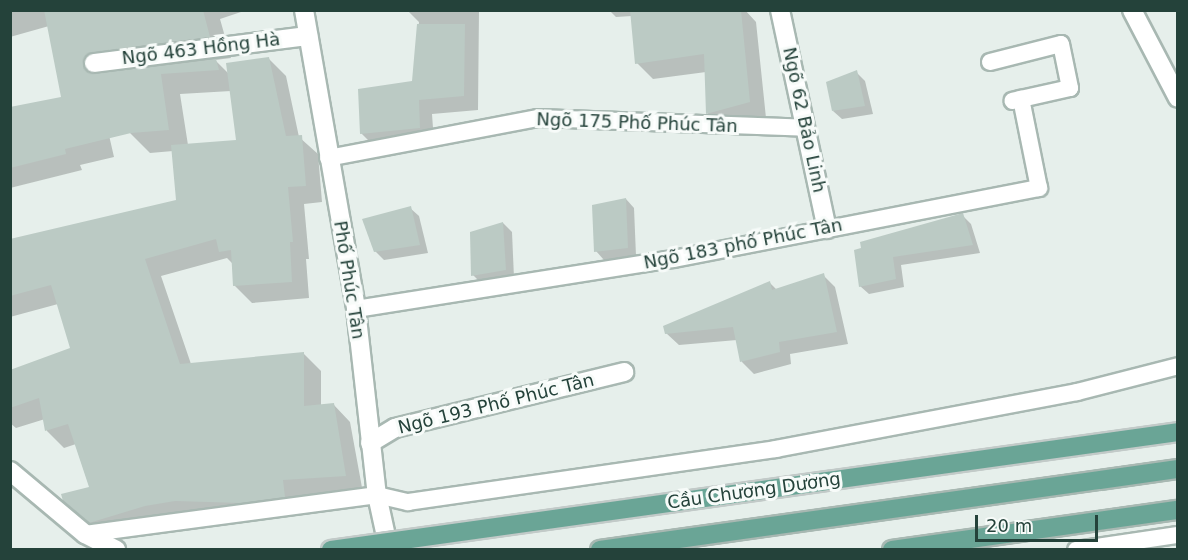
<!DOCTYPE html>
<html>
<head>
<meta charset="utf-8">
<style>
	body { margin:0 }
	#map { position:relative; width:1188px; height:560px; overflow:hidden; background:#e6efeb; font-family:"DejaVu Sans",sans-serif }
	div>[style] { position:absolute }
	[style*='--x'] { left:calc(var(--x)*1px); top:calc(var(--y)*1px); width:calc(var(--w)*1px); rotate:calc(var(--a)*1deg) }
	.shadow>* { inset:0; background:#0003 }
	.building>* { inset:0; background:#bbcac4 }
	.roads { filter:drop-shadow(2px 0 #a8b8b2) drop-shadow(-2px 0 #a8b8b2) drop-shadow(0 2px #a8b8b2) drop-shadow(0 -2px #a8b8b2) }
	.service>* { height:16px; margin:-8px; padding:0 8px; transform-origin:8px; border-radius:8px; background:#fff }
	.minor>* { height:18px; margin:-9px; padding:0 9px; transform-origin:9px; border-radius:9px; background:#fff }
	.tertiary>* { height:18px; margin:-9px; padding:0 9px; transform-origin:9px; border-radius:9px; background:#fff }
	.primary>* { height:18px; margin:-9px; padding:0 9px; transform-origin:9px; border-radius:9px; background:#6aa596 }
	.bridges { filter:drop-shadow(2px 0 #c2cac8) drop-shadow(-2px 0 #c2cac8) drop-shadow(0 2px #c2cac8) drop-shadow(0 -2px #c2cac8) }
	.primary-bridge>* { height:18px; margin:-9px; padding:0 9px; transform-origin:9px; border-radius:9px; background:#6aa596 }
	span { translate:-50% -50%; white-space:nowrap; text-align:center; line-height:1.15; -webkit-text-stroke:6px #f7fbf9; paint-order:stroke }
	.street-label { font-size:18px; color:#24423a }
	.frame { position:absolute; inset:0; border:12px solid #24423a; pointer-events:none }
	.scale { position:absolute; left:975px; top:515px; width:123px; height:27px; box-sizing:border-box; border:3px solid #24423a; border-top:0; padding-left:8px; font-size:18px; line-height:21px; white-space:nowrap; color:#24423a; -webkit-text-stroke:4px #f7fbf9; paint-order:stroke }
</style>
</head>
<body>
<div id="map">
	<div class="shadow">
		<i style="clip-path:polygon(10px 10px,79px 10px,81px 17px,10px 37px)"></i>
		<i style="clip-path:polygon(evenodd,122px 10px,247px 10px,220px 19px,231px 58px,215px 60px,229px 74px,269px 59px,286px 76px,299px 137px,318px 154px,322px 202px,304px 204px,309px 259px,306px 259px,309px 298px,252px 303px,234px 285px,233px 264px,227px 258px,161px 276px,191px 364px,304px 354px,321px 371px,321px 406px,333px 404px,350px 422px,363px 493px,299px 497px,301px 514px,259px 519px,193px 518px,108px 539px,64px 500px,91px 488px,76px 444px,64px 448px,47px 431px,45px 419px,16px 428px,10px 423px,10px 372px,72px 349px,58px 304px,10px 317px,10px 241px,177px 202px,173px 151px,150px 153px,130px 133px,146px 69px,124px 47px,122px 10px,231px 91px,237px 142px,188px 145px,180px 94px,231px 91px)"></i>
		<i style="clip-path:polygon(407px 10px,479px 10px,478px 110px,432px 114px,434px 142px,376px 148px,361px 133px,413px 83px,419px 22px)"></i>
		<i style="clip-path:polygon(609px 10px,745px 10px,756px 22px,766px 118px,723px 129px,707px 113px,706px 72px,653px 79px,637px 63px,632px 16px,616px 17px)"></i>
		<i style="clip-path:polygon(856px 72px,865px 81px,873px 114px,842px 119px,833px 111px)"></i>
		<i style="clip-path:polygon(10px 109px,103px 109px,114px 157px,80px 165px,82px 170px,10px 188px)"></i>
		<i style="clip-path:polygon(626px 199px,634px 208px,636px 256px,604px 260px,596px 251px)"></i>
		<i style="clip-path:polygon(410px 208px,419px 216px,428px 253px,384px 260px,375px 251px)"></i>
		<i style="clip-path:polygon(962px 215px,971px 224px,980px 253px,901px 265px,904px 287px,869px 294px,860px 286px,856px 251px)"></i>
		<i style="clip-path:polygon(503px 223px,512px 232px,514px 278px,481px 283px,473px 275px)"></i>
		<i style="clip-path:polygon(823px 275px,835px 287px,848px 344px,790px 354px,791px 364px,754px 374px,742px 362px,737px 340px,679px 345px,666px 333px,770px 283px,777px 290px)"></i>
	</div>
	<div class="building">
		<i style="clip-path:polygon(44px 10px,203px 10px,210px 37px,93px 52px,84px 58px,83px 65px,89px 73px,95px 74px,216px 59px,219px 70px,161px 74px,169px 130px,131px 133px,65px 149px,66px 154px,10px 168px,10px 107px,61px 97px)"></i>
		<i style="clip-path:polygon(630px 10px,741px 10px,750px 102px,706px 114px,704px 54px,635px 64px)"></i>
		<i style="clip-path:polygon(417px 24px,465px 24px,464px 96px,419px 100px,420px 128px,360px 134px,358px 89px,412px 81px)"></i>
		<i style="clip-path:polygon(269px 57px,286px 136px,302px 135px,306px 186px,288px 187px,293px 242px,290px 242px,292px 282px,233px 286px,231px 250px,219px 252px,216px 239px,145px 259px,180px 364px,304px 352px,304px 406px,334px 403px,346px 476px,283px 480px,285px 497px,241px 503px,175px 501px,145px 506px,89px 523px,63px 501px,61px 494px,89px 487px,68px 424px,45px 431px,39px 398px,10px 408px,10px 370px,70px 348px,51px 285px,10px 296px,10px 239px,176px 200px,171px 145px,236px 140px,226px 63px)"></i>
		<i style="clip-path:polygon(857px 70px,865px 106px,832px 111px,826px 82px)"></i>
		<i style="clip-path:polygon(626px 198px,628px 248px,594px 252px,592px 205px)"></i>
		<i style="clip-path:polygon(411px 206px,420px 245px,374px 252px,362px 219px)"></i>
		<i style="clip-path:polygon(963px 213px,973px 245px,893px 257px,896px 279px,859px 287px,854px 250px,861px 248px,860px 242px)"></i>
		<i style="clip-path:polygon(503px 222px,506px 270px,471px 276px,470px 232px)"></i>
		<i style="clip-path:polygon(824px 273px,837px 332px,779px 342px,780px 352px,740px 362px,733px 327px,665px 334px,663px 326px,770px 281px,772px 290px)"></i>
	</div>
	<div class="roads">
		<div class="service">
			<i style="--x:990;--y:62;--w:73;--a:-14.2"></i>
			<i style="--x:1061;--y:44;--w:45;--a:78.4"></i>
			<i style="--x:1070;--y:88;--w:59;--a:167.4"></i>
			<i style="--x:328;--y:158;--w:214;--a:-10.8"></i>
			<i style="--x:538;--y:118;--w:268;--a:2.1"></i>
			<i style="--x:356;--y:309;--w:321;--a:-9"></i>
			<i style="--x:673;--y:259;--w:373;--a:-11"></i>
			<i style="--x:1039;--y:188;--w:91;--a:-101.4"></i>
			<i style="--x:85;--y:534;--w:295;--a:-7.6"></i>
			<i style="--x:377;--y:495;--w:32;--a:13"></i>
			<i style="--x:408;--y:502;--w:372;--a:-8.2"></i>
			<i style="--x:776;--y:449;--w:306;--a:-10.7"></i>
			<i style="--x:1077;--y:392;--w:104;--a:-14.4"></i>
			<i style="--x:1076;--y:550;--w:103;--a:-8.4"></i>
		</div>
		<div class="minor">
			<i style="--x:780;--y:10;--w:224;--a:77.9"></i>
			<i style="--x:1132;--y:10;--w:99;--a:62.4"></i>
			<i style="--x:94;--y:63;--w:216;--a:-7.2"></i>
			<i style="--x:370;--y:443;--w:29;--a:-31"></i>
			<i style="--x:395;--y:428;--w:236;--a:-13.7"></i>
		</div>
		<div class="tertiary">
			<i style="--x:304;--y:10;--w:303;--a:80.1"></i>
			<i style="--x:356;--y:309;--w:187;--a:83.6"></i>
			<i style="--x:377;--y:495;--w:56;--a:77.7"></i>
			<i style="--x:10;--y:471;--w:98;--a:40"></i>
			<i style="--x:85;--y:534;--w:35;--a:27"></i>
		</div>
		<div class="primary">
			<i style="--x:600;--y:550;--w:584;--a:-7.98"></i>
			<i style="--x:892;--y:550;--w:289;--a:-8"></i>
		</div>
	</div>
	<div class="bridges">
		<div class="primary-bridge">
			<i style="--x:331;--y:550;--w:855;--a:-7.93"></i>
		</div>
	</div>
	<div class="street-label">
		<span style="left:201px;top:49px;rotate:-7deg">Ngõ 463 Hồng Hà</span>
		<span style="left:804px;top:120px;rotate:78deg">Ngõ 62 Bảo Linh</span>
		<span style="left:637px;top:123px;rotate:2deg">Ngõ 175 Phố Phúc Tân</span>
		<span style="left:743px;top:244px;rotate:-11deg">Ngõ 183 phố Phúc Tân</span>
		<span style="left:349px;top:280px;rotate:81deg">Phố Phúc Tân</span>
		<span style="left:496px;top:404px;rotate:-14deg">Ngõ 193 Phố Phúc Tân</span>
		<span style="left:754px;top:491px;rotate:-8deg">Cầu Chương Dương</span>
	</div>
	<div class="frame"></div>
	<div class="scale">20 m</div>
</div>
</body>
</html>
